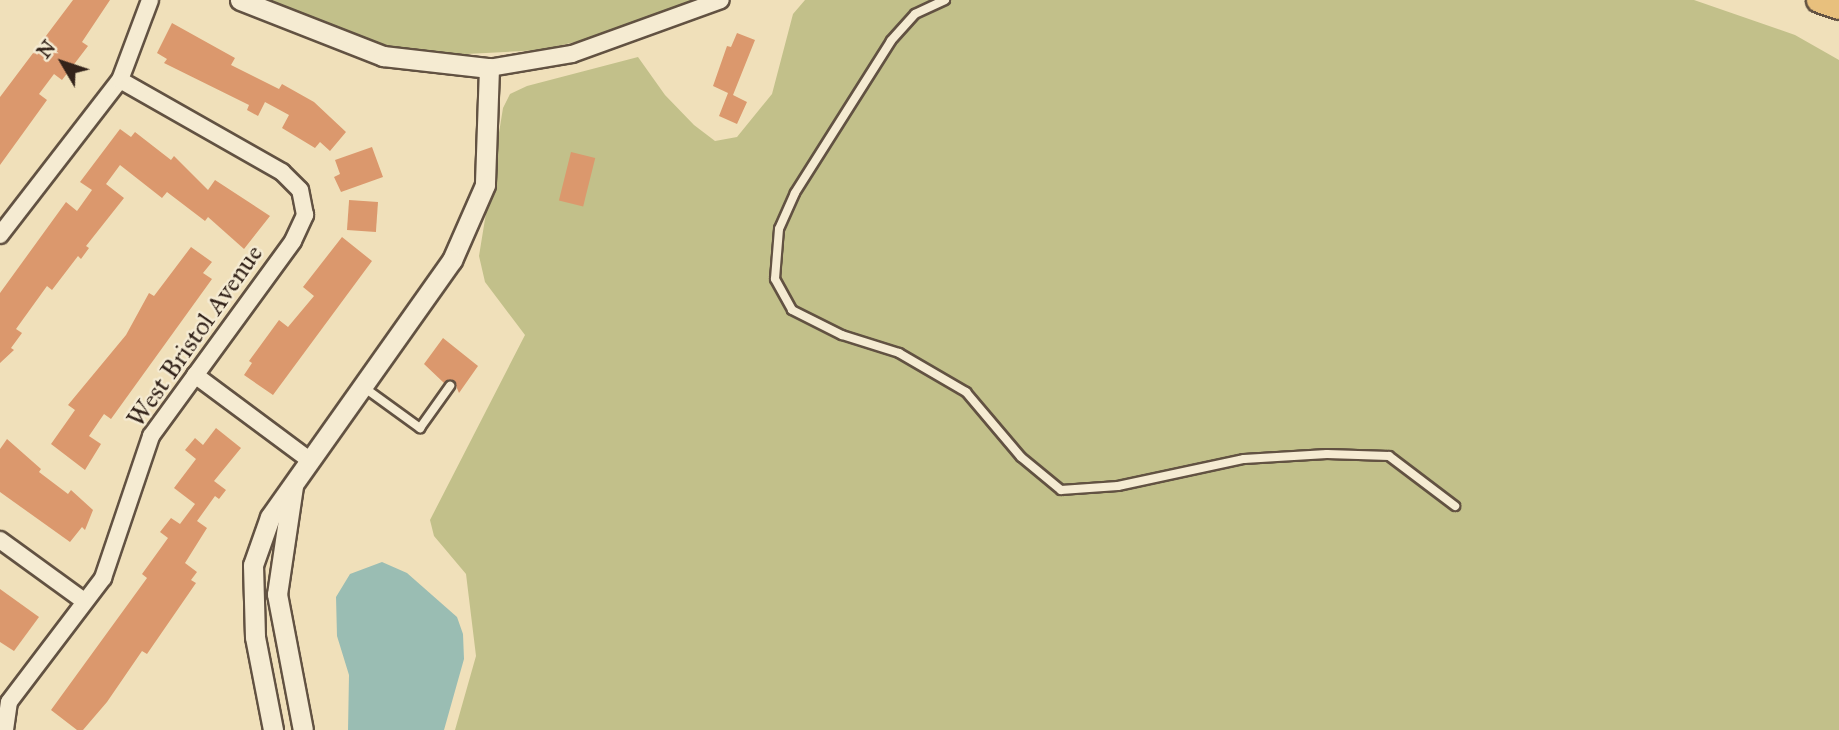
<!DOCTYPE html>
<html>
<head>
<meta charset="utf-8">
<style>
	body { margin:0 }
	#map { position:relative; width:1839px; height:730px; overflow:hidden; background:#f0e0ba; font-family:"IM FELL Great Primer",serif }
	div>[style] { position:absolute }
	[style*='--x'] { left:calc(var(--x)*1px); top:calc(var(--y)*1px); width:calc(var(--w)*1px); rotate:calc(var(--a)*1deg) }
	.green>* { inset:0; background:#c2c08a }
	.water>* { inset:0; background:#9abdb3 }
	.building>* { inset:0; background:#db986d; transform-origin:0 0 }
	.roads { filter:drop-shadow(2px 0 #625242) drop-shadow(-2px 0 #625242) drop-shadow(0 2px #625242) drop-shadow(0 -2px #625242) }
	.service>* { height:8px; margin:-4px; padding:0 4px; transform-origin:4px; border-radius:4px; background:#f5ebd2 }
	.minor>* { height:16px; margin:-8px; padding:0 8px; transform-origin:8px; border-radius:8px; background:#f5ebd2 }
	.tertiary>* { height:19px; margin:-9.5px; padding:0 9.5px; transform-origin:9.5px; border-radius:9.5px; background:#f5ebd2 }
	.trunk>* { height:24px; margin:-12px; padding:0 12px; transform-origin:12px; border-radius:12px; background:#e8c07d }
	span { translate:-50% -50%; white-space:nowrap; text-align:center; line-height:1.15; -webkit-text-stroke:5px #f5ebd2; paint-order:stroke }
	.street-label { font-size:26px; color:#33231a }
	.north { position:absolute; left:28px; top:28px; width:70px; height:70px; -webkit-text-stroke:5px #f5ebd2; paint-order:stroke; rotate:309deg; font-size:19px; font-weight:700; line-height:28px; text-align:center; color:#33231a }
	.north::after { content:''; display:block; margin:auto; width:24px; height:32px; background:#33231a; clip-path:polygon(50% 0,100% 100%,50% 72%,0 100%) }
</style>
</head>
<body>
<div id="map">
	<div class="green">
		<i style="clip-path:polygon(261px 0,694px 0,613px 33px,541px 50px,447px 55px,363px 41px)"></i>
		<i style="clip-path:polygon(805px 0,1694px 0,1795px 35px,1839px 60px,1839px 730px,455px 730px,476px 656px,466px 574px,434px 536px,430px 520px,525px 335px,485px 282px,479px 256px,503px 108px,510px 94px,527px 86px,638px 57px,665px 95px,694px 125px,715px 141px,737px 137px,772px 94px,793px 14px)"></i>
	</div>
	<div class="water">
		<i style="clip-path:polygon(382px 562px,407px 573px,457px 617px,463px 634px,464px 659px,444px 730px,348px 730px,349px 675px,337px 636px,336px 597px,350px 574px)"></i>
	</div>
	<div class="building">
		<i style="clip-path:polygon(73px 0,110px 0,82px 42px,88px 46px,62px 80px,54px 74px,39px 94px,47px 100px,0 165px,0 97px)"></i>
		<i style="clip-path:polygon(172px 23px,235px 58px,231px 65px,279px 89px,282px 84px,314px 102px,346px 132px,330px 151px,320px 142px,315px 148px,282px 128px,289px 115px,265px 102px,258px 116px,247px 110px,249px 105px,164px 63px,167px 59px,157px 53px)"></i>
		<i style="clip-path:polygon(737px 33px,755px 40px,733px 95px,747px 102px,737px 124px,719px 116px,728px 93px,713px 86px,727px 46px,731px 47px)"></i>
		<i style="clip-path:polygon(120px 129px,131px 137px,135px 132px,171px 160px,174px 156px,208px 190px,215px 180px,270px 216px,244px 249px,208px 217px,205px 221px,167px 192px,162px 198px,120px 165px,106px 184px,124px 198px,86px 246px,89px 248px,81px 259px,78px 256px,52px 290px,47px 286px,16px 329px,22px 333px,11px 348px,14px 350px,0 363px,0 293px,66px 202px,77px 211px,92px 190px,80px 182px)"></i>
		<i style="clip-path:polygon(372px 147px,383px 177px,341px 192px,334px 177px,340px 174px,335px 160px)"></i>
		<i style="left:571px;top:152px;width:25px;height:50px;rotate:14deg"></i>
		<i style="left:378px;top:202px;width:30px;height:29px;rotate:94deg"></i>
		<i style="clip-path:polygon(342px 237px,372px 261px,273px 395px,244px 375px,252px 363px,249px 361px,279px 320px,288px 327px,314px 296px,303px 287px)"></i>
		<i style="clip-path:polygon(191px 247px,212px 262px,203px 273px,212px 279px,111px 419px,104px 414px,89px 436px,101px 444px,85px 470px,51px 444px,75px 410px,68px 405px,126px 335px,149px 293px,154px 296px)"></i>
		<i style="clip-path:polygon(443px 338px,478px 366px,459px 393px,454px 381px,444px 383px,424px 364px)"></i>
		<i style="clip-path:polygon(216px 428px,241px 448px,214px 481px,226px 490px,219px 499px,215px 496px,197px 521px,207px 528px,185px 563px,197px 572px,191px 580px,196px 583px,147px 654px,142px 651px,107px 702px,83px 730px,77px 730px,51px 710px,147px 578px,142px 574px,168px 538px,160px 532px,171px 518px,180px 524px,195px 504px,174px 488px,196px 459px,185px 450px,195px 438px,203px 445px)"></i>
		<i style="clip-path:polygon(7px 439px,41px 469px,39px 472px,68px 494px,71px 490px,93px 510px,85px 530px,82px 527px,70px 542px,0 492px,0 449px)"></i>
		<i style="clip-path:polygon(0 589px,39px 617px,14px 651px,0 642px)"></i>
	</div>
	<div class="roads">
		<div class="service">
			<i style="--x:945;--y:0;--w:33;--a:155"></i>
			<i style="--x:915;--y:14;--w:36;--a:132"></i>
			<i style="--x:891;--y:41;--w:180;--a:122.3"></i>
			<i style="--x:795;--y:193;--w:39;--a:114"></i>
			<i style="--x:779;--y:229;--w:50;--a:94.6"></i>
			<i style="--x:775;--y:279;--w:35;--a:61"></i>
			<i style="--x:792;--y:310;--w:56;--a:26.6"></i>
			<i style="--x:842;--y:335;--w:60;--a:17.5"></i>
			<i style="--x:899;--y:353;--w:78;--a:30.2"></i>
			<i style="--x:966;--y:392;--w:85;--a:49.8"></i>
			<i style="--x:1021;--y:457;--w:52;--a:39.5"></i>
			<i style="--x:1061;--y:490;--w:57;--a:-4"></i>
			<i style="--x:1118;--y:486;--w:129;--a:-12.1"></i>
			<i style="--x:1244;--y:459;--w:83;--a:-3.4"></i>
			<i style="--x:1327;--y:454;--w:62;--a:1.8"></i>
			<i style="--x:1389;--y:456;--w:83;--a:37.1"></i>
			<i style="--x:362;--y:386;--w:72;--a:35.9"></i>
			<i style="--x:420;--y:428;--w:52;--a:-54.5"></i>
		</div>
		<div class="minor">
			<i style="--x:489;--y:68;--w:84;--a:-9.6"></i>
			<i style="--x:572;--y:54;--w:158;--a:-19.9"></i>
			<i style="--x:0;--y:235;--w:196;--a:-52.3"></i>
			<i style="--x:120;--y:80;--w:85;--a:-69.4"></i>
			<i style="--x:195;--y:375;--w:141;--a:36.6"></i>
			<i style="--x:0;--y:540;--w:104;--a:36"></i>
			<i style="--x:5;--y:730;--w:28;--a:-82"></i>
			<i style="--x:9;--y:702;--w:156;--a:-52.8"></i>
			<i style="--x:103;--y:578;--w:150;--a:-71.3"></i>
			<i style="--x:151;--y:436;--w:241;--a:-53.9"></i>
			<i style="--x:293;--y:241;--w:29;--a:-65"></i>
			<i style="--x:305;--y:215;--w:25;--a:-101"></i>
			<i style="--x:300;--y:190;--w:25;--a:-135"></i>
			<i style="--x:282;--y:172;--w:186;--a:-150.4"></i>
		</div>
		<div class="tertiary">
			<i style="--x:240;--y:0;--w:154;--a:21.4"></i>
			<i style="--x:383;--y:56;--w:107;--a:6.5"></i>
			<i style="--x:489;--y:68;--w:117;--a:92"></i>
			<i style="--x:485;--y:185;--w:82;--a:113.7"></i>
			<i style="--x:452;--y:260;--w:315;--a:125.3"></i>
			<i style="--x:270;--y:517;--w:51;--a:109.5"></i>
			<i style="--x:253;--y:565;--w:72;--a:88.4"></i>
			<i style="--x:255;--y:637;--w:95;--a:79"></i>
			<i style="--x:293;--y:486;--w:109;--a:98.4"></i>
			<i style="--x:277;--y:594;--w:138;--a:79.2"></i>
		</div>
		<div class="trunk">
			<i style="--x:1819;--y:0;--w:21;--a:19"></i>
		</div>
	</div>
	<div class="street-label">
		<span style="left:195px;top:336px;rotate:-55deg">West Bristol Avenue</span>
	</div>
	<div class="north">N</div>
</div>
</body>
</html>
